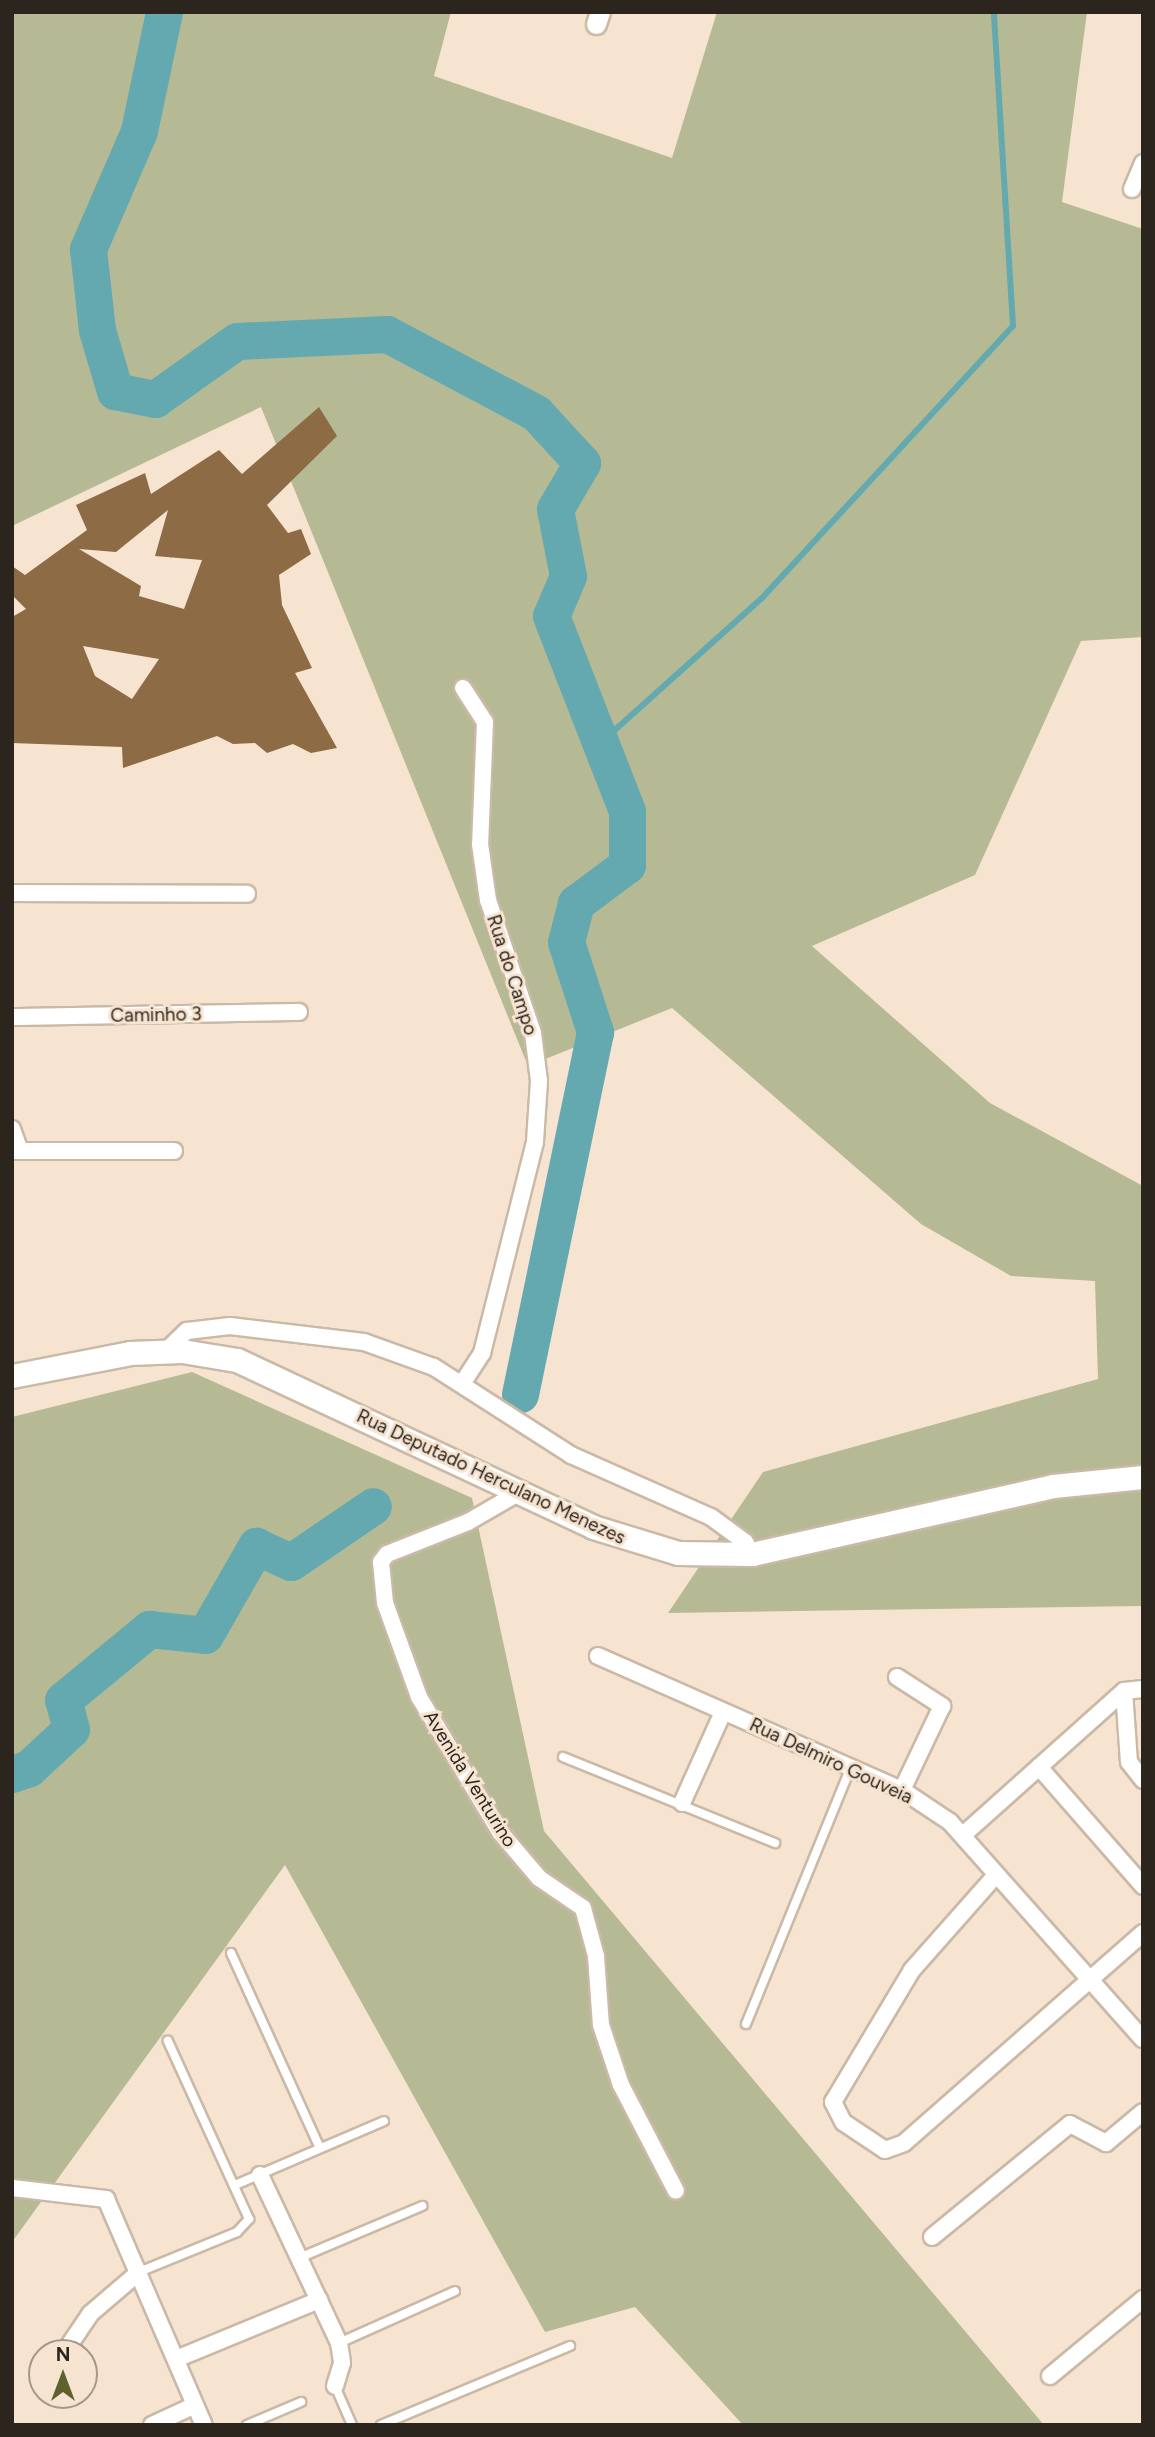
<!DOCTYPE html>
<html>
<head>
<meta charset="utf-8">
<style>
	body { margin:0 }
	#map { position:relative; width:1155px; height:2437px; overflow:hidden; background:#f6e4d1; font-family:Figtree,sans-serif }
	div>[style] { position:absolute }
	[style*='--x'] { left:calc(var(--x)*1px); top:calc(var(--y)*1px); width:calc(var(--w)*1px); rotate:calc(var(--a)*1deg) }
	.green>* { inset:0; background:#b5ba94 }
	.stream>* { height:6px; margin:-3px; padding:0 3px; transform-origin:3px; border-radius:3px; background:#65a9b0 }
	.river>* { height:37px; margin:-18.5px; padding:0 18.5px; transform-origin:18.5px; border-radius:18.5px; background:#65a9b0 }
	.building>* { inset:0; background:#8d6b44 }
	.roads { filter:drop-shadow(2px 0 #cab9a6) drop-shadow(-2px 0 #cab9a6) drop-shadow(0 2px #cab9a6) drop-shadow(0 -2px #cab9a6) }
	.service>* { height:8px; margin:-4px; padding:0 4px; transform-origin:4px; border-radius:4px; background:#fff }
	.minor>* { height:16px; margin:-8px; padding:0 8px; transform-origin:8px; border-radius:8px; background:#fff }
	.tertiary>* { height:19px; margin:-9.5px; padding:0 9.5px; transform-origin:9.5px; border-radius:9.5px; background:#fff }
	.secondary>* { height:23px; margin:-11.5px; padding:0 11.5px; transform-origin:11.5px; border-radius:11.5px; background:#fff }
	span { translate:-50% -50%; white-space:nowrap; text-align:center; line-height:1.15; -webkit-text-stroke:6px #f6e4d1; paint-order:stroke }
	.street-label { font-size:19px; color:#2c251e }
	.frame { position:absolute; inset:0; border:14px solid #2c251e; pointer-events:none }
	.north { position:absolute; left:28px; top:2339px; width:70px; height:70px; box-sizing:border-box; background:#f6e4d1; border:2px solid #a59889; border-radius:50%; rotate:0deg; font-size:19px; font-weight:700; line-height:28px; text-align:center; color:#2c251e }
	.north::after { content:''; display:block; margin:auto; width:24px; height:32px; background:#5e612e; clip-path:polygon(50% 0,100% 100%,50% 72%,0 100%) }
</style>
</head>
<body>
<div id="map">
	<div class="green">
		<i style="clip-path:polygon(12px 12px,451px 12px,434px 76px,672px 158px,717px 12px,1087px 12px,1062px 202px,1143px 229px,1143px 637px,1081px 641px,975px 875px,812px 946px,990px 1103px,1143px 1186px,1143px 1606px,668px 1613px,763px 1472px,1098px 1379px,1095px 1281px,1011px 1276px,921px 1224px,672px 1008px,528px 1066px,261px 407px,12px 526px)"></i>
		<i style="clip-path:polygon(192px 1372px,472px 1498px,544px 1831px,1044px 2425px,743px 2425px,635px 2307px,545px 2332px,285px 1865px,12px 2242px,12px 1417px)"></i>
	</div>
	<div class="stream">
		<i style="--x:597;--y:746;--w:222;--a:-41.9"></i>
		<i style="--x:762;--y:598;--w:370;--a:-47.3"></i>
		<i style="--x:1013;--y:326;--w:315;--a:-93.5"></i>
	</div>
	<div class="river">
		<i style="--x:164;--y:12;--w:122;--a:101.9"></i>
		<i style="--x:139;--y:131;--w:129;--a:113.4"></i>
		<i style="--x:88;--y:249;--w:81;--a:83.7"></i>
		<i style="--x:97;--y:330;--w:64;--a:73.6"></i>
		<i style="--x:115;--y:391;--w:41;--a:11.3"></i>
		<i style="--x:155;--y:399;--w:100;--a:-35.3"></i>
		<i style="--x:237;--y:341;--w:150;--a:-2.7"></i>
		<i style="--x:387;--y:334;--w:169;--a:27.9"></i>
		<i style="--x:536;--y:413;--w:68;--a:47.4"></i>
		<i style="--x:582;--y:463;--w:53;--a:120.4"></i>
		<i style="--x:555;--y:509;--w:68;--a:79"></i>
		<i style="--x:568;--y:576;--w:43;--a:113"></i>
		<i style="--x:551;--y:616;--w:209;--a:68.7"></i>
		<i style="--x:627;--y:811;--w:54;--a:90"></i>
		<i style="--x:627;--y:865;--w:64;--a:143.3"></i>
		<i style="--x:576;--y:903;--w:40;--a:104.4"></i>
		<i style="--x:566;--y:942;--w:95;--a:72.1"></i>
		<i style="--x:595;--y:1032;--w:370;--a:101.7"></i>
		<i style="--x:12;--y:1774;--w:18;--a:-19"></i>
		<i style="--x:29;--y:1768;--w:57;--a:-42.9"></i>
		<i style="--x:71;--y:1729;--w:30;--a:-105"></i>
		<i style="--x:63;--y:1700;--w:112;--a:-39.5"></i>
		<i style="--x:149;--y:1629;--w:56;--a:6.1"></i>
		<i style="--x:205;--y:1635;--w:103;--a:-60.2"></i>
		<i style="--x:256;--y:1546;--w:38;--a:25"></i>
		<i style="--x:291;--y:1562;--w:99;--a:-34.3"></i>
	</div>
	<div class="building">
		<i style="clip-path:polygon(evenodd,319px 407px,337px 436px,267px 505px,288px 533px,301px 529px,311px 554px,279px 575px,282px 605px,312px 668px,295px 673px,337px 748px,311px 753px,293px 744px,267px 753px,255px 743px,233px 744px,217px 736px,123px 768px,122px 747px,12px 743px,12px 617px,26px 609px,12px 595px,12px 566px,25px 575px,87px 530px,76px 505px,145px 473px,151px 494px,219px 450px,242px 474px,319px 407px,168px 510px,155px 556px,202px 560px,184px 609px,139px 596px,141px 586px,79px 549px,116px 552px,168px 510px,319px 407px,83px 646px,159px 659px,132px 699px,95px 676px,83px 646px)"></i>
	</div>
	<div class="roads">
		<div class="service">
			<i style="--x:563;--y:1757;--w:229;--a:22.1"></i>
			<i style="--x:231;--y:1953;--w:214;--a:65.5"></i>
			<i style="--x:746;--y:2024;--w:278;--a:-67.8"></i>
			<i style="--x:235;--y:2185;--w:162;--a:-23.2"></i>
			<i style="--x:299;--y:2258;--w:134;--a:-22.9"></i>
			<i style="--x:139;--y:2272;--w:106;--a:-22.2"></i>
			<i style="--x:237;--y:2232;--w:18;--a:-47"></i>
			<i style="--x:249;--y:2219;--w:196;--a:-114.5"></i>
			<i style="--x:339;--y:2343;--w:127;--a:-24.1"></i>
			<i style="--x:335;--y:2386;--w:43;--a:66.4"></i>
			<i style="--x:247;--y:2425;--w:59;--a:-23.1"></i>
			<i style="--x:381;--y:2425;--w:205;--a:-22.7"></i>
		</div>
		<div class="minor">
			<i style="--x:1132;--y:189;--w:28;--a:-67"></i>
			<i style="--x:463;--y:688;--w:40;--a:57.1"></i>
			<i style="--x:485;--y:722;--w:122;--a:92.3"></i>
			<i style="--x:480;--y:844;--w:57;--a:81.9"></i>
			<i style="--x:488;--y:900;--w:140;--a:71.3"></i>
			<i style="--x:533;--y:1033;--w:48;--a:82.9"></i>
			<i style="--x:539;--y:1081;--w:61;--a:93.8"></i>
			<i style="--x:535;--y:1142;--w:218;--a:104.1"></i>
			<i style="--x:482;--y:1353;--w:35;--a:123"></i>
			<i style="--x:12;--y:893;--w:235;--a:0.2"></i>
			<i style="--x:12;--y:1017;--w:287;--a:-1"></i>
			<i style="--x:12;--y:1129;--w:23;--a:70"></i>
			<i style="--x:12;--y:1151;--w:162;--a:0"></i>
			<i style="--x:166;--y:1351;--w:29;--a:-44"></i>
			<i style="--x:187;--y:1331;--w:43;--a:-6.6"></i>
			<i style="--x:230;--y:1326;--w:135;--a:6.8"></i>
			<i style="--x:364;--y:1342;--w:74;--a:19.7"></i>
			<i style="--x:434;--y:1367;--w:163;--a:32.7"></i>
			<i style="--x:571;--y:1455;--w:153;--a:23.9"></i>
			<i style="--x:711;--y:1517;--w:42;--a:36.3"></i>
			<i style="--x:745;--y:1542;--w:14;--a:60"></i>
			<i style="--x:518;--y:1493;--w:58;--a:149.9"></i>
			<i style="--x:468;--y:1522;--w:87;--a:158.4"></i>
			<i style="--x:387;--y:1554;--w:10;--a:127"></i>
			<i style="--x:381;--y:1562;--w:41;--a:84.4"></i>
			<i style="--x:385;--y:1603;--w:100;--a:70.1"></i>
			<i style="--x:419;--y:1697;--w:157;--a:59"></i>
			<i style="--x:500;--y:1832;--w:60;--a:49.7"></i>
			<i style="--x:539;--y:1878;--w:53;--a:34.3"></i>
			<i style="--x:583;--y:1908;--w:50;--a:74.8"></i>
			<i style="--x:596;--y:1956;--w:69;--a:85.9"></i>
			<i style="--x:601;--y:2025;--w:63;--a:71.6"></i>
			<i style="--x:621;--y:2085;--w:119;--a:62.6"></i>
			<i style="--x:598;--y:1656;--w:332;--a:23.8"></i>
			<i style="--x:902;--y:1790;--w:58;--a:33.7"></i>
			<i style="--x:950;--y:1822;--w:290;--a:48.4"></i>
			<i style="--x:897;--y:1677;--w:54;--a:32.8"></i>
			<i style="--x:942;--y:1706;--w:93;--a:115.5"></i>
			<i style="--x:1124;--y:1691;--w:19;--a:-6"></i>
			<i style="--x:1039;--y:1767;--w:158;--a:48.8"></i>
			<i style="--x:682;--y:1803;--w:100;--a:-65.7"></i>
			<i style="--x:963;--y:1835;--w:216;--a:-41.8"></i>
			<i style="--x:1124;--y:1691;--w:71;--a:86"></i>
			<i style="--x:1129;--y:1762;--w:23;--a:52"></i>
			<i style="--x:996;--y:1875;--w:127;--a:131.5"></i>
			<i style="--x:912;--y:1970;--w:154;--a:120.9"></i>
			<i style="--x:833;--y:2102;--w:22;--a:63"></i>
			<i style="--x:843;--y:2122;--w:50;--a:33.7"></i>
			<i style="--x:885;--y:2150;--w:20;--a:-20"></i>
			<i style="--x:904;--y:2143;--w:318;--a:-41.3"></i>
			<i style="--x:260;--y:2175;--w:186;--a:64.8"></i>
			<i style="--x:339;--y:2343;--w:20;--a:81"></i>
			<i style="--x:342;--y:2363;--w:24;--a:107"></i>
			<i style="--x:12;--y:2188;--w:95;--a:6.7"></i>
			<i style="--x:106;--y:2199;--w:246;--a:66.6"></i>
			<i style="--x:932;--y:2237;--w:178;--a:-39.3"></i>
			<i style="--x:1070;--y:2124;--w:41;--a:27.8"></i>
			<i style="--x:1106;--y:2143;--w:48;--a:-40"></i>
			<i style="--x:70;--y:2344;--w:36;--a:-56"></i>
			<i style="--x:90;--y:2314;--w:65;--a:-40.6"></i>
			<i style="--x:176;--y:2359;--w:155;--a:-22.4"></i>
			<i style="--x:1050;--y:2376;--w:121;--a:-39.6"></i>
			<i style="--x:152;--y:2425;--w:47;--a:-24.9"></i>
		</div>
		<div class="tertiary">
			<i style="--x:596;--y:24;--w:13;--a:-72"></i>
		</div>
		<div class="secondary">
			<i style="--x:12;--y:1376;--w:120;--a:-11"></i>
			<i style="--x:130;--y:1353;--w:52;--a:-2.2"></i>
			<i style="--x:182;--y:1351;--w:56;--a:9.3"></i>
			<i style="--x:237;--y:1360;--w:393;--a:25.1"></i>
			<i style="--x:593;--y:1527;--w:89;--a:17"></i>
			<i style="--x:678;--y:1553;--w:74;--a:0.8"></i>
			<i style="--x:752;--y:1554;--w:309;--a:-12.7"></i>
			<i style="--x:1053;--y:1486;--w:90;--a:-5.7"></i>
		</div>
	</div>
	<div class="street-label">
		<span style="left:512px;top:975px;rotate:72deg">Rua do Campo</span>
		<span style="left:156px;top:1015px;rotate:-1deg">Caminho 3</span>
		<span style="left:491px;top:1477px;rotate:25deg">Rua Deputado Herculano Menezes</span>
		<span style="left:831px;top:1761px;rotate:25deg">Rua Delmiro Gouveia</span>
		<span style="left:470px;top:1779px;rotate:58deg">Avenida Venturino</span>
	</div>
	<div class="frame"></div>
	<div class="north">N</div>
</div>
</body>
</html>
